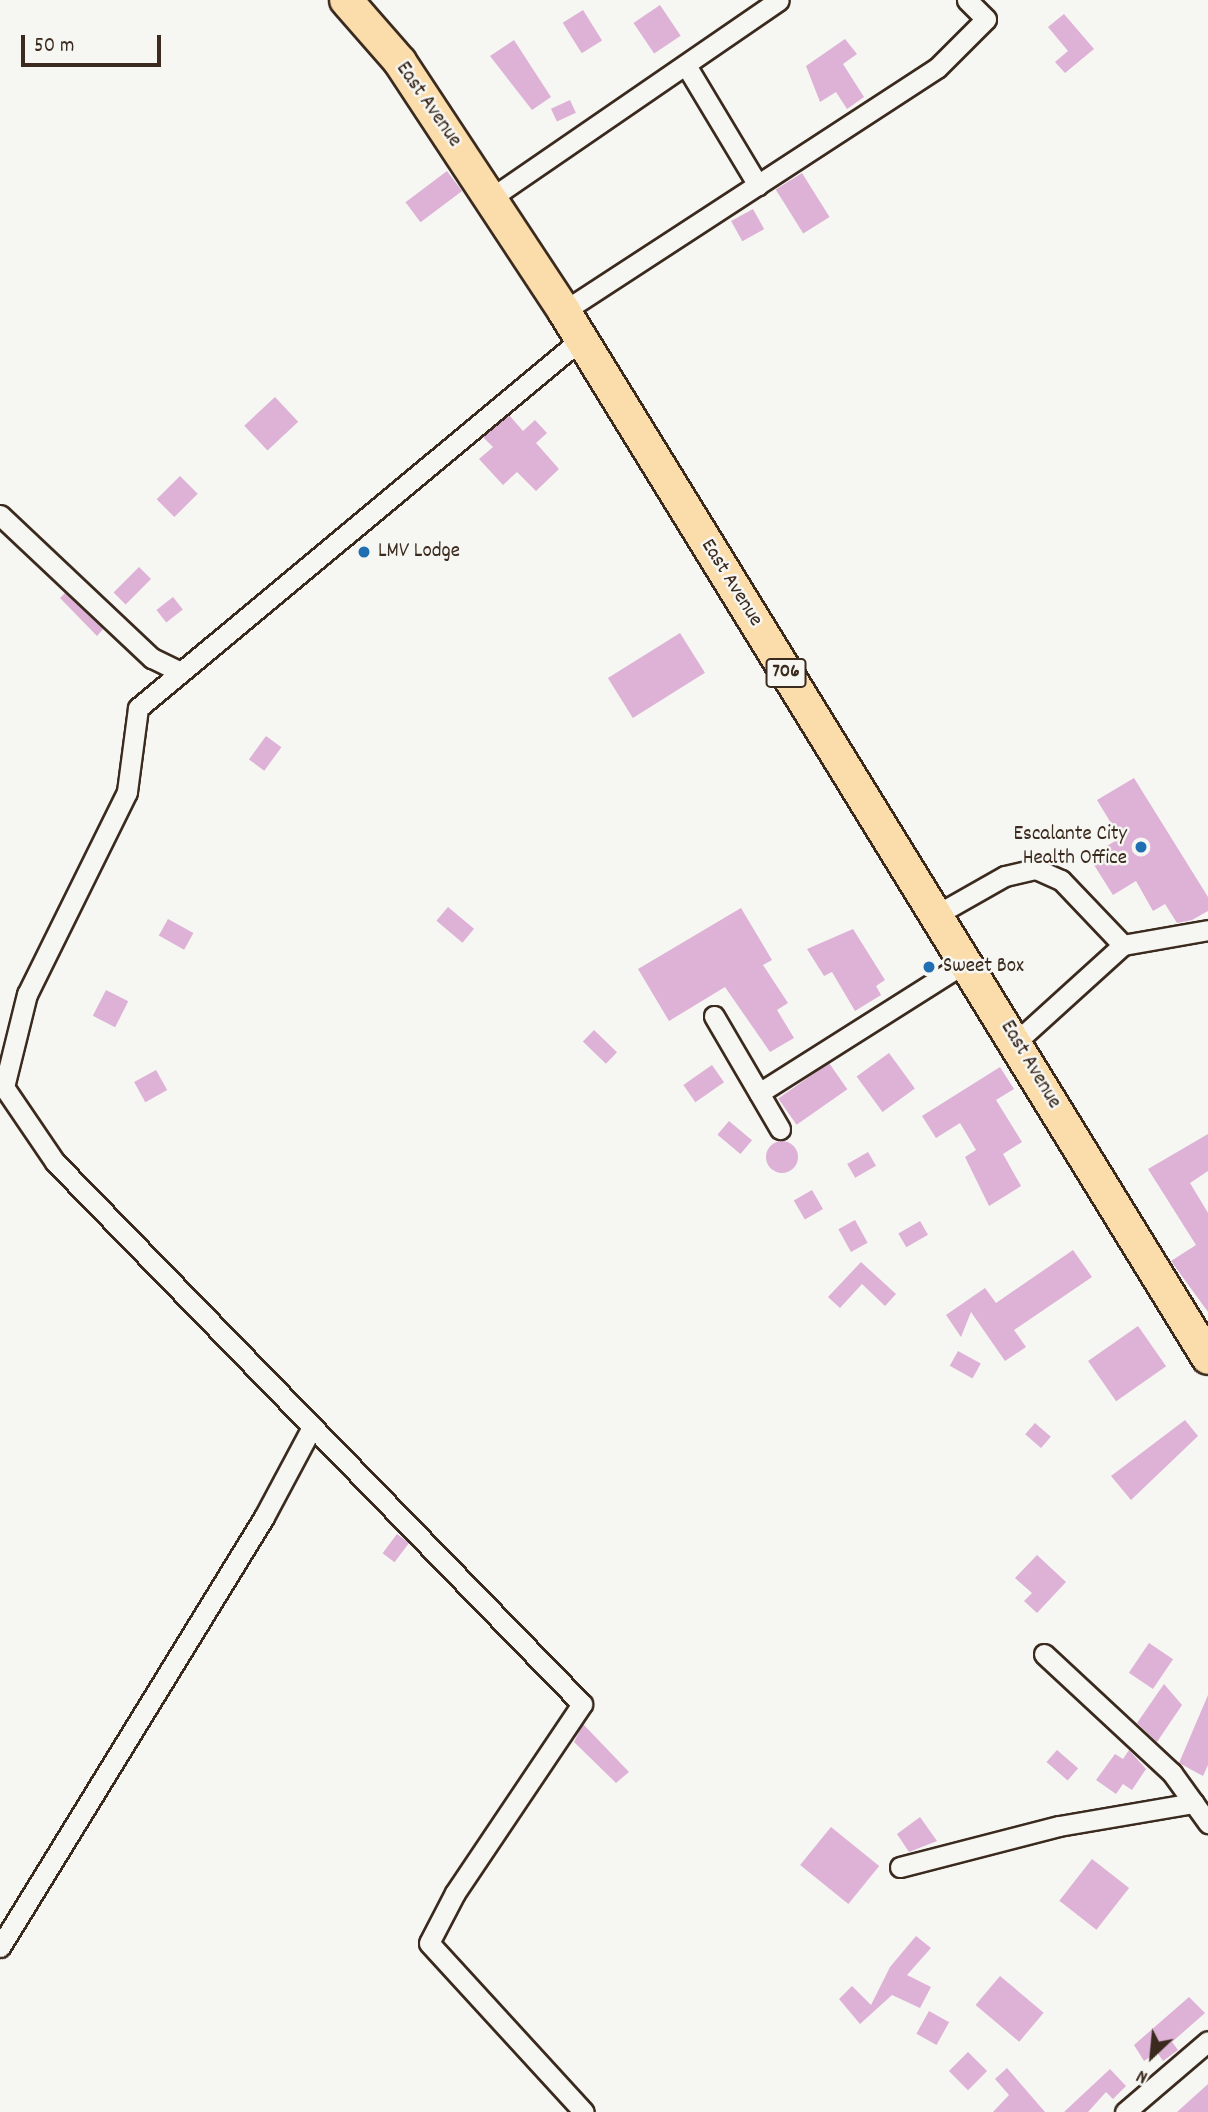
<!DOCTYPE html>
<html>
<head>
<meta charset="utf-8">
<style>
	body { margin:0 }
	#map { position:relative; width:1208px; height:2112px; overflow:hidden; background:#f6f6f2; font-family:Dekko,sans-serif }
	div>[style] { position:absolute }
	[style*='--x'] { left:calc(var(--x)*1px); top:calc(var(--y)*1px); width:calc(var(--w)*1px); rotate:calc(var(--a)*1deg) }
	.building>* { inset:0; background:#deb2d6; transform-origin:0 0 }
	.round { border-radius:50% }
	.roads { filter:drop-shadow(2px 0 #3b2a1e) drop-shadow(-2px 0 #3b2a1e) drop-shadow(0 2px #3b2a1e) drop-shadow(0 -2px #3b2a1e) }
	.minor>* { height:19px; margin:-9.5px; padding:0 9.5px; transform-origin:9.5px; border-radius:9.5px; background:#f6f6f2 }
	.primary>* { height:32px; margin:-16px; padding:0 16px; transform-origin:16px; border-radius:16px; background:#fbddab }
	.dots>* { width:19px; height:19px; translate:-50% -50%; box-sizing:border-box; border:4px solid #f6f6f2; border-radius:50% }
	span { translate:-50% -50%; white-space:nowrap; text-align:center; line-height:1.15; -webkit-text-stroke:5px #f6f6f2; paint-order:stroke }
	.shield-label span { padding:2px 5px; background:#f6f6f2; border:2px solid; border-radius:5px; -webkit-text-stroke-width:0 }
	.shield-label { font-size:19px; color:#3b2a1e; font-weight:700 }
	.street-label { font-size:21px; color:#3b2a1e }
	.poi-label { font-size:21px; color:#3b2a1e }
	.left { translate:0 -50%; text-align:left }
	.right { translate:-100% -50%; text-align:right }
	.north { position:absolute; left:1117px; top:2021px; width:70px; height:70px; -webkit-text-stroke:5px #f6f6f2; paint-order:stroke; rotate:206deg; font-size:19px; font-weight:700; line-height:28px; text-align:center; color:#3b2a1e }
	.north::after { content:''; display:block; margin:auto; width:24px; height:32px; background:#3b2a1e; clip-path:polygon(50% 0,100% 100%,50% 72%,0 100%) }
	.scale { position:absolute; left:21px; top:35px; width:140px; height:32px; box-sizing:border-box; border:4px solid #3b2a1e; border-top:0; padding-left:9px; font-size:21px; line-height:24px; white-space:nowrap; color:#3b2a1e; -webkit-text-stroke:5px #f6f6f2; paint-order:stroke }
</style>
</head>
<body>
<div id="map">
	<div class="building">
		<i style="left:660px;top:5px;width:37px;height:32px;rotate:56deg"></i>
		<i style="left:583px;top:10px;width:36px;height:24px;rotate:58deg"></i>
		<i style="clip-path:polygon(1064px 14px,1094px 49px,1065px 73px,1055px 62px,1068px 51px,1048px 27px)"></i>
		<i style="clip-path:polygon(845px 39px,857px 54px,843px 64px,864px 97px,847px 109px,836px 92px,820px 102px,806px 66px)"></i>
		<i style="clip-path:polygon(514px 40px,551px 97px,532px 110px,490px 56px)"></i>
		<i style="left:570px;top:100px;width:14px;height:21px;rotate:65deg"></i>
		<i style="left:447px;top:171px;width:25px;height:52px;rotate:53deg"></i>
		<i style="left:802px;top:173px;width:52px;height:31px;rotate:58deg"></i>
		<i style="left:753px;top:209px;width:23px;height:25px;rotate:61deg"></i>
		<i style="left:275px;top:397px;width:34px;height:42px;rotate:47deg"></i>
		<i style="clip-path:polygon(509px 415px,523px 431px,535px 420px,547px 433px,536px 443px,559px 469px,536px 491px,517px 472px,503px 485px,479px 459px,493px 447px,483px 437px)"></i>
		<i style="left:180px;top:476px;width:25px;height:33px;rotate:45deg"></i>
		<i style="left:139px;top:567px;width:17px;height:36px;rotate:45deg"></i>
		<i style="clip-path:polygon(65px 593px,103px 629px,97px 636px,60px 598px)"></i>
		<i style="left:173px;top:597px;width:16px;height:21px;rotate:52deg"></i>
		<i style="left:680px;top:633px;width:47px;height:85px;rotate:58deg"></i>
		<i style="left:266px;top:736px;width:19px;height:29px;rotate:36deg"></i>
		<i style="clip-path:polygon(1134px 778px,1208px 897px,1208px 911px,1192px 920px,1177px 923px,1165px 904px,1153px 911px,1136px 881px,1113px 895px,1089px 857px,1120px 838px,1097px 800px)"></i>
		<i style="left:448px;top:907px;width:34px;height:18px;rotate:40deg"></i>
		<i style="clip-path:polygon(741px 908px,772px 960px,763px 965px,788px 1003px,777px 1010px,794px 1038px,770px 1052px,725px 987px,669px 1021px,638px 969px)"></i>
		<i style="left:168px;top:919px;width:29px;height:19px;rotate:29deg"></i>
		<i style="clip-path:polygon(853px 929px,885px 980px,876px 986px,881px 995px,855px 1011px,832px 972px,824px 976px,807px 949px)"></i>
		<i style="left:106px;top:990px;width:25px;height:29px;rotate:27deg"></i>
		<i style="left:594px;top:1030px;width:32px;height:16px;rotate:44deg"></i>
		<i style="left:889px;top:1053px;width:44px;height:40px;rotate:54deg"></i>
		<i style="left:829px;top:1063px;width:32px;height:62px;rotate:55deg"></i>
		<i style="left:712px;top:1065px;width:21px;height:35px;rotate:55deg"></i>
		<i style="clip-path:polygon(1000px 1067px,1014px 1089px,996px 1100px,1022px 1142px,1003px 1154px,1021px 1186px,989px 1206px,965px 1157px,976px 1150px,960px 1123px,936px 1138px,922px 1116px)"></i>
		<i style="left:156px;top:1070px;width:23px;height:25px;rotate:61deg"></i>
		<i style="left:729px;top:1121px;width:30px;height:18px;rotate:40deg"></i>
		<i style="clip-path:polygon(1208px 1134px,1208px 1171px,1190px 1183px,1208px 1213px,1208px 1312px,1171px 1261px,1196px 1245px,1148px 1169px)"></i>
		<i class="round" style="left:766px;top:1141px;width:32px;height:32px"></i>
		<i style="left:868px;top:1152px;width:16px;height:24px;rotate:60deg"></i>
		<i style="left:812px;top:1190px;width:22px;height:21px;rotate:60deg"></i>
		<i style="left:855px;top:1220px;width:26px;height:19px;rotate:61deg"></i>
		<i style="left:920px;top:1221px;width:16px;height:25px;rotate:60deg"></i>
		<i style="clip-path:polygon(1073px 1250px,1092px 1277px,1014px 1330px,1026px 1347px,1005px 1361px,971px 1312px,961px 1337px,946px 1315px,985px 1288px,996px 1303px)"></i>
		<i style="clip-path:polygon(861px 1262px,896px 1294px,885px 1306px,862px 1284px,840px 1308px,828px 1297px)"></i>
		<i style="left:1138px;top:1326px;width:49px;height:61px;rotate:55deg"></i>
		<i style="left:958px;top:1351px;width:26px;height:17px;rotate:29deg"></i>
		<i style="clip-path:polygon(1185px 1420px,1198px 1436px,1131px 1500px,1111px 1476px)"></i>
		<i style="left:1035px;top:1423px;width:21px;height:15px;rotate:41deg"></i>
		<i style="left:397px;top:1534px;width:15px;height:24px;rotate:37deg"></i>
		<i style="clip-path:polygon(1037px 1555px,1066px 1582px,1037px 1613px,1024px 1601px,1032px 1593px,1015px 1578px)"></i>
		<i style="left:1149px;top:1643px;width:29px;height:36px;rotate:34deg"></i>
		<i style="clip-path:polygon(1164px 1684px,1182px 1705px,1157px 1742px,1137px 1723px)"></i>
		<i style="clip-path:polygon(1208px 1695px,1208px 1765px,1203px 1776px,1179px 1763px)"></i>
		<i style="clip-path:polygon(583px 1724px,629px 1772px,616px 1783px,574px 1742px)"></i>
		<i style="left:1057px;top:1750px;width:28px;height:16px;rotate:41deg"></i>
		<i style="clip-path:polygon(1129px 1750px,1146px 1769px,1132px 1790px,1123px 1784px,1116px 1794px,1096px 1780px,1115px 1754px,1123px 1759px)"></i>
		<i style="clip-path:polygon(920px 1817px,937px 1841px,909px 1852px,897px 1834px)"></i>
		<i style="left:831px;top:1827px;width:62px;height:49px;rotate:39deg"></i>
		<i style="left:1092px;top:1859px;width:47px;height:53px;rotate:38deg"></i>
		<i style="clip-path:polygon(916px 1936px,931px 1948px,907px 1975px,931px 1987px,920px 2008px,892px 1995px,860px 2024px,839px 1999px,852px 1986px,871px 2005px,890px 1967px)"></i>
		<i style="left:1000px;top:1976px;width:57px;height:38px;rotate:40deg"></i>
		<i style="clip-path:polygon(1189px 1997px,1205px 2013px,1172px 2042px,1178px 2050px,1163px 2061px,1157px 2052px,1144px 2061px,1134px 2045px)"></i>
		<i style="left:929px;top:2011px;width:23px;height:26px;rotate:29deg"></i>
		<i style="left:968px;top:2052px;width:27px;height:27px;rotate:45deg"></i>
		<i style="clip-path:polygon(1007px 2068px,1045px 2112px,993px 2112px,1009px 2095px,995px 2079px)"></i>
		<i style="clip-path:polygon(1110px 2069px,1126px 2086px,1113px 2099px,1106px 2092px,1088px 2112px,1064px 2112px)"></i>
		<i style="clip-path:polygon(1208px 2084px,1208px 2112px,1177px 2112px)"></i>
	</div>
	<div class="roads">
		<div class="minor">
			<i style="--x:687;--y:67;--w:138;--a:59"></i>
			<i style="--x:491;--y:198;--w:349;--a:-34.5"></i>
			<i style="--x:564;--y:311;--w:445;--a:-33.1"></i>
			<i style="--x:937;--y:68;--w:69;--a:-45"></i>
			<i style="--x:986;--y:19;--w:27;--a:-135"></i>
			<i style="--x:580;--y:340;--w:575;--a:140.22"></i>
			<i style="--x:138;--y:708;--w:85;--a:97.5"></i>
			<i style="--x:127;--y:792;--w:225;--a:116.3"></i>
			<i style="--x:27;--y:994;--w:96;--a:103.9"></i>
			<i style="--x:4;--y:1087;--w:91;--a:55.8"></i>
			<i style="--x:55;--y:1162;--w:756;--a:45.8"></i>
			<i style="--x:582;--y:1704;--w:228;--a:123.9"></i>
			<i style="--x:455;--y:1893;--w:56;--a:117.5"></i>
			<i style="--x:429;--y:1943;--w:229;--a:47.5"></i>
			<i style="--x:0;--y:515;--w:209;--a:43.3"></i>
			<i style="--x:152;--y:658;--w:32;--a:26"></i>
			<i style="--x:936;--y:915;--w:79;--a:-29.5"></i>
			<i style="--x:1005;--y:876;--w:32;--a:-13"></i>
			<i style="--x:1036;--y:869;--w:27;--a:24"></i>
			<i style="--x:1061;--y:880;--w:90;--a:46.4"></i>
			<i style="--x:714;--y:1016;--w:131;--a:59.7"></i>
			<i style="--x:1016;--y:1042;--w:144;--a:-42.2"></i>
			<i style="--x:1123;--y:945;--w:86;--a:-10"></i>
			<i style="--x:759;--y:1093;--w:245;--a:-32.3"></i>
			<i style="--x:1044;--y:1654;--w:175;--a:42.9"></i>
			<i style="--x:1172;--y:1773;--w:62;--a:54.2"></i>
			<i style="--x:900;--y:1867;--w:164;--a:-14.5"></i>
			<i style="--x:1059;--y:1826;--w:137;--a:-9.7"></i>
			<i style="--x:0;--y:1947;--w:505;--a:-58.45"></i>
			<i style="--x:264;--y:1517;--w:102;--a:-61.9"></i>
			<i style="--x:1125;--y:2112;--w:109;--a:-40.5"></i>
		</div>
		<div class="primary">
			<i style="--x:346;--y:0;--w:82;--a:48.9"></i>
			<i style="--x:400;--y:62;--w:298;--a:56.6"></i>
			<i style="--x:564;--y:311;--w:1229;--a:58.4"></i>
		</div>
	</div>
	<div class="dots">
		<i style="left:364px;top:552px;background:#1f6fb2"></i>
		<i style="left:1141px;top:847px;background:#1f6fb2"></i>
		<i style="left:929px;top:967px;background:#1f6fb2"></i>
	</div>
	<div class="shield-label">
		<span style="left:786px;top:673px">706</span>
	</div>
	<div class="street-label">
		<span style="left:428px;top:105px;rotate:55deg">East Avenue</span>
		<span style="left:731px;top:583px;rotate:58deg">East Avenue</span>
		<span style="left:1030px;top:1065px;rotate:59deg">East Avenue</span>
	</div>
	<div class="poi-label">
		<span class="left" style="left:378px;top:552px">LMV Lodge</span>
		<span class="right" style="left:1127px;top:847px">Escalante City<br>Health Office</span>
		<span class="left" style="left:943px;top:967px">Sweet Box</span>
	</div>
	<div class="north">N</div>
	<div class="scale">50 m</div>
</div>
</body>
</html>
